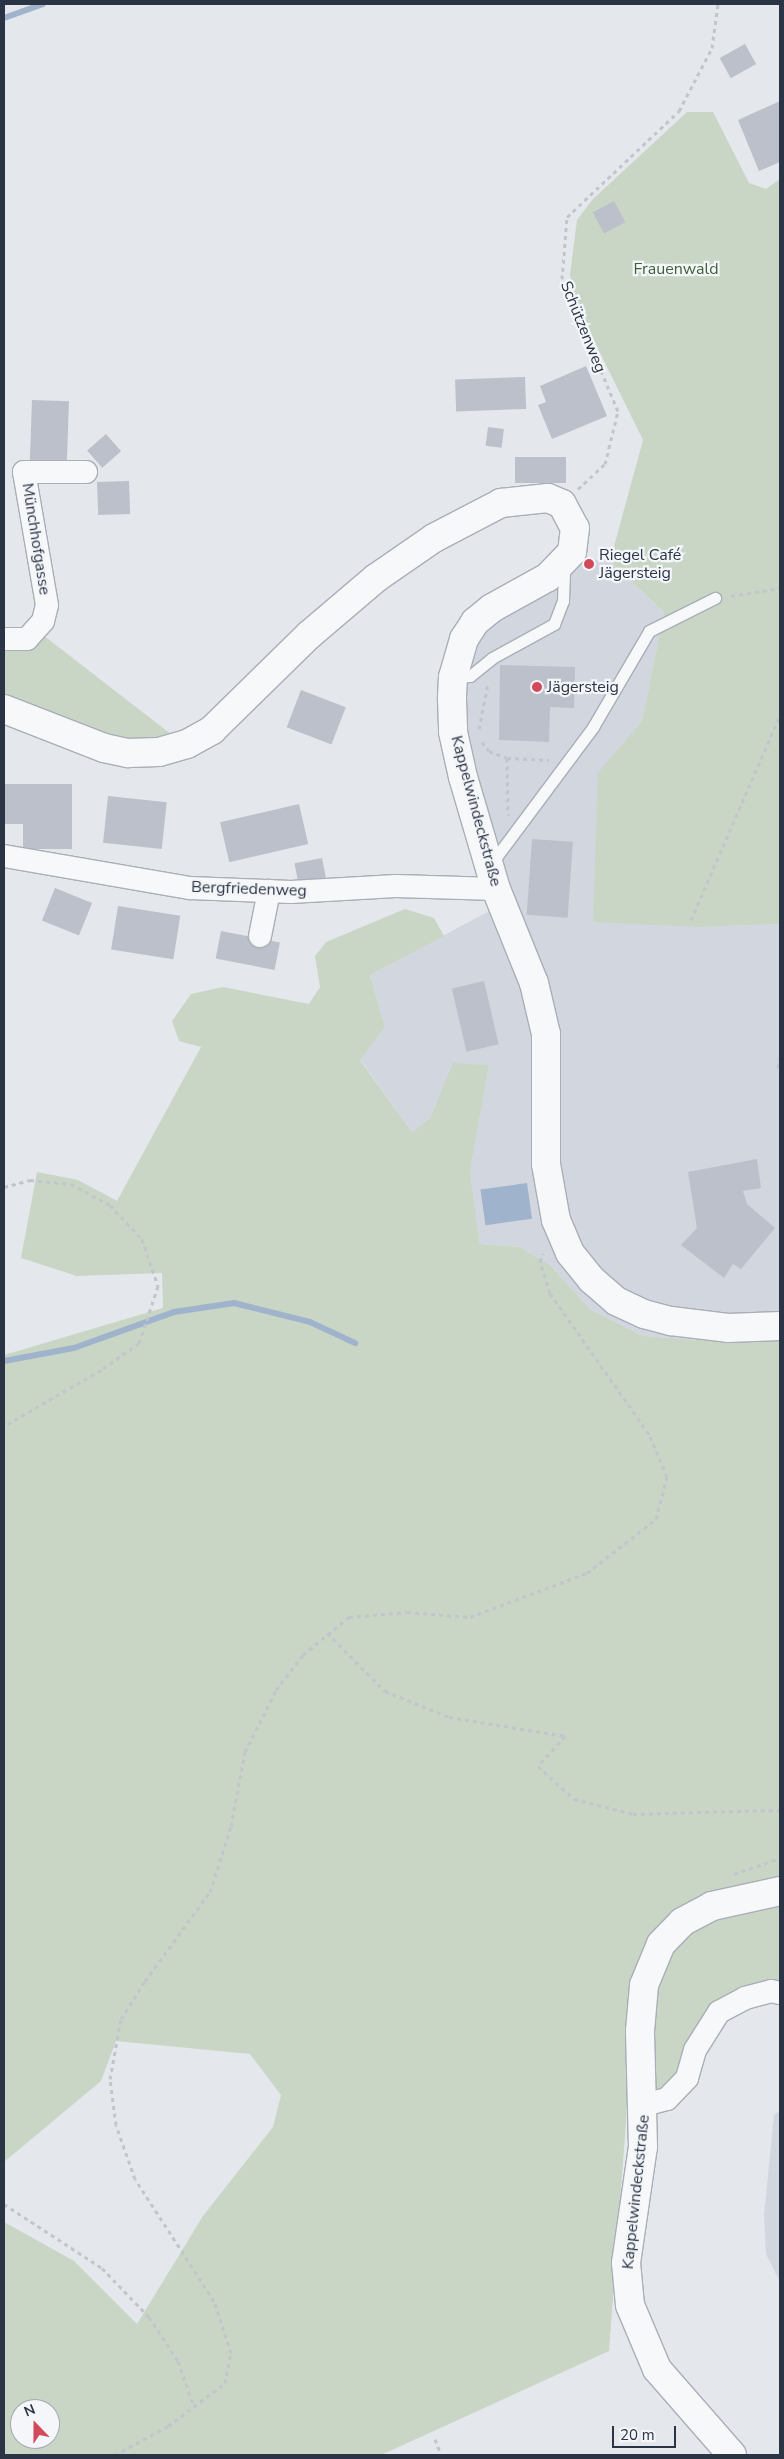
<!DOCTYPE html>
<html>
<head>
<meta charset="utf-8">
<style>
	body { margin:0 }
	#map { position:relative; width:784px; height:2459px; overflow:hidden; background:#e4e7ec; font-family:"Nunito Sans",sans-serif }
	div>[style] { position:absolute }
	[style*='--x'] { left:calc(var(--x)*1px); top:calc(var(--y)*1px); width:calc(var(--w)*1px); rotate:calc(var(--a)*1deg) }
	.built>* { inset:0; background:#d2d6de }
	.green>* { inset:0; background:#c9d6c5 }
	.water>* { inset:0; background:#9fb4cc; transform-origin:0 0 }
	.stream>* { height:6px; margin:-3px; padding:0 3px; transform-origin:3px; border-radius:3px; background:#9fb4cc }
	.building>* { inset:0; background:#bbc0ca; transform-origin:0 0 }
	.path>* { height:3px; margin-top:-1.5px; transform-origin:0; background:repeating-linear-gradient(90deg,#c2c5cb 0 4px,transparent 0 8px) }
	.roads { filter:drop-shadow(1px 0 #a9aeb7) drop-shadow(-1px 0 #a9aeb7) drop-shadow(0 1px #a9aeb7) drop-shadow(0 -1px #a9aeb7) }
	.service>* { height:11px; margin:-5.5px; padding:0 5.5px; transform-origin:5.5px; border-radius:5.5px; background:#f7f8fa }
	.minor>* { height:22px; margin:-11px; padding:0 11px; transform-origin:11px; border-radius:11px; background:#f7f8fa }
	.tertiary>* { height:28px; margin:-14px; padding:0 14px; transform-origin:14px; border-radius:14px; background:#f7f8fa }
	.dots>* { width:14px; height:14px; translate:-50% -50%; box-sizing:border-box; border:2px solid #f4f6f9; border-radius:50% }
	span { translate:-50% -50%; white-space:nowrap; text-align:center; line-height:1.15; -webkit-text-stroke:4.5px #f4f6f9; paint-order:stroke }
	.park-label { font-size:16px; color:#3f6138 }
	.street-label { font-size:16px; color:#2b3445 }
	.poi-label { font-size:16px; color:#2b3445 }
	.left { translate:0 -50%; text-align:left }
	.frame { position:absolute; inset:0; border:5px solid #2b3445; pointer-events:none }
	.north { position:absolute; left:10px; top:2399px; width:50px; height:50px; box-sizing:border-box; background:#f4f6f9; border:1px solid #a4a8b1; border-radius:50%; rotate:338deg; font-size:14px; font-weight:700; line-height:20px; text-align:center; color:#2b3445 }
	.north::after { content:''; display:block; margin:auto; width:18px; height:22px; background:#d1495b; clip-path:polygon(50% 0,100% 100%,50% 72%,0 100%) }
	.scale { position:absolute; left:612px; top:2426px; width:64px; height:22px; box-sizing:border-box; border:2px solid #2b3445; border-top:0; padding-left:6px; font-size:15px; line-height:18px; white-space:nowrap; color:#2b3445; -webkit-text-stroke:4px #f4f6f9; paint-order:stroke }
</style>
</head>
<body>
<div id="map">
	<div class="built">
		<i style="clip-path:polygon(566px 557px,610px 561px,664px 612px,642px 721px,598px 774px,701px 927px,780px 924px,780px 1332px,714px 1341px,643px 1336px,591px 1310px,550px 1265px,520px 1247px,480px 1244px,470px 1172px,489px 1065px,453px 1064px,430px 1118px,412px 1132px,360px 1059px,385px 1027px,370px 975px,493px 909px,441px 671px)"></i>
		<i style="clip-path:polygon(780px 2111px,780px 2282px,766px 2254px,764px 2215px,774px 2115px)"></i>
	</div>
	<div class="green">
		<i style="clip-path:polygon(687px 112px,713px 112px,749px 183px,766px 189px,780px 179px,780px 924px,701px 927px,593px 922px,598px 773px,642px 721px,664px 612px,610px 561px,643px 440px,577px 306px,570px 275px,577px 220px,593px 199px)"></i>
		<i style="clip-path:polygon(39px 632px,176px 738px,136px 742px,83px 732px,4px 697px,4px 635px)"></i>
		<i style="clip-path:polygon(evenodd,405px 909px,434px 918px,444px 936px,370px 975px,385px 1027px,360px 1060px,412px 1132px,430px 1118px,453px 1063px,489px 1065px,470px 1172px,480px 1244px,520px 1247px,550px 1265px,591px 1310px,643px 1336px,714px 1341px,780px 1332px,780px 1987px,741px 1992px,681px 2075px,651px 2100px,627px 2108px,609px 2351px,381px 2455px,4px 2455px,4px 2222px,74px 2261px,137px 2324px,203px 2216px,273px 2127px,281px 2095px,250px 2054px,116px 2041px,101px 2081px,4px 2162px,4px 1355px,163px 1308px,162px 1273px,77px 1276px,21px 1258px,37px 1172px,78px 1180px,117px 1201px,201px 1047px,179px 1041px,172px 1021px,191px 994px,223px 987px,309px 1004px,320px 987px,315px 956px,326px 942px,405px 909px,20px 2409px,50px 2409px,50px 2439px,20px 2439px,20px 2409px)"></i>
	</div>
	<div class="water">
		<i style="left:527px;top:1183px;width:36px;height:47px;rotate:82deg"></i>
	</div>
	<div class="stream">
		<i style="--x:4;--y:18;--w:41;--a:-19.7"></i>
		<i style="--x:4;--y:1361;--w:71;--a:-10.5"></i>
		<i style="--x:74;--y:1348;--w:106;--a:-19.8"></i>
		<i style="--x:174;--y:1312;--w:61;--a:-8.5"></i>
		<i style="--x:234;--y:1303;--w:78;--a:14"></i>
		<i style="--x:310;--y:1322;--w:50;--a:25"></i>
	</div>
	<div class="building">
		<i style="left:745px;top:44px;width:23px;height:29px;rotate:61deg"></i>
		<i style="clip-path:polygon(780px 101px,780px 162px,759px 171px,738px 120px)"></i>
		<i style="left:614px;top:201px;width:24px;height:24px;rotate:62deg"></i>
		<i style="clip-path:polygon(586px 366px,607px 416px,552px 439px,538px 405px,546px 402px,540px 386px)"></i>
		<i style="left:525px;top:377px;width:32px;height:70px;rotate:88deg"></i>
		<i style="left:32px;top:400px;width:37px;height:65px;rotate:2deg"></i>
		<i style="left:488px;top:427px;width:16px;height:19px;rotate:7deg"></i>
		<i style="left:106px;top:434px;width:23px;height:25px;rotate:49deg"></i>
		<i style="left:566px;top:457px;width:26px;height:51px;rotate:90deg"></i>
		<i style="left:129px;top:481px;width:33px;height:32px;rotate:88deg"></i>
		<i style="clip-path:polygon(500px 665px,575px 667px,574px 708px,550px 707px,549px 742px,499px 740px)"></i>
		<i style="left:301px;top:690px;width:48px;height:40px;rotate:21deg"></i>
		<i style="clip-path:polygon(4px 784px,72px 784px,72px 849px,23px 849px,23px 824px,4px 824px)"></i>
		<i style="left:108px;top:796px;width:59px;height:47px;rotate:6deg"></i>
		<i style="left:299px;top:804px;width:41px;height:81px;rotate:77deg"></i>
		<i style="left:532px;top:839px;width:41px;height:76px;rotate:4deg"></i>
		<i style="left:322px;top:858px;width:21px;height:28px;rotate:79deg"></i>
		<i style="left:55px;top:888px;width:40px;height:35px;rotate:22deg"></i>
		<i style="left:118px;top:906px;width:63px;height:44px;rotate:9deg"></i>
		<i style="left:221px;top:931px;width:60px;height:28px;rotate:11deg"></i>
		<i style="left:484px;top:981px;width:65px;height:33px;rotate:77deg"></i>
		<i style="clip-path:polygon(757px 1159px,761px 1188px,743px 1191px,747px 1204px,775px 1228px,741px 1269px,733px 1264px,724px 1278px,681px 1245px,697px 1228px,688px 1172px)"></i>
	</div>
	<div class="path">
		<i style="--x:578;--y:489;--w:37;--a:-43"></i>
		<i style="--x:605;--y:464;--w:55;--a:-76.2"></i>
		<i style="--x:618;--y:411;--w:143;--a:-113"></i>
		<i style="--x:562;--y:279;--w:62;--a:-85.4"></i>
		<i style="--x:567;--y:217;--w:154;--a:-43.4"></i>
		<i style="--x:679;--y:111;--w:71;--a:-62.4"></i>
		<i style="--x:712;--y:48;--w:44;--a:-82.2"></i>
		<i style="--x:731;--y:596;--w:50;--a:-9.3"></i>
		<i style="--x:479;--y:729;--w:47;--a:-78.9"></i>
		<i style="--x:482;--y:742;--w:11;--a:52"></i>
		<i style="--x:489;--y:751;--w:19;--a:21"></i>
		<i style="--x:507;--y:758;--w:42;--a:2.7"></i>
		<i style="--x:507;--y:758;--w:57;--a:89"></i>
		<i style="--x:691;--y:920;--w:223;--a:-66.5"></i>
		<i style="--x:778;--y:1068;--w:11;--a:-80"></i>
		<i style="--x:4;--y:1187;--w:27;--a:-15"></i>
		<i style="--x:30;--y:1180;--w:41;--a:5.6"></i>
		<i style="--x:71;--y:1184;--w:44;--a:28.3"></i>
		<i style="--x:110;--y:1205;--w:47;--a:46.7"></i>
		<i style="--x:142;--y:1239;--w:50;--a:71.2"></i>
		<i style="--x:158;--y:1286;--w:60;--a:108.4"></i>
		<i style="--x:139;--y:1343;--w:47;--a:144.6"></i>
		<i style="--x:101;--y:1370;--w:112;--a:150"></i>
		<i style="--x:327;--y:1633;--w:82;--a:45"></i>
		<i style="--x:385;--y:1691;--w:69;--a:22.1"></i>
		<i style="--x:449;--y:1717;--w:118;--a:9.3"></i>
		<i style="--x:565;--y:1736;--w:40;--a:132"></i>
		<i style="--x:538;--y:1766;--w:49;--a:42.5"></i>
		<i style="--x:574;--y:1799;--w:61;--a:14.3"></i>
		<i style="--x:633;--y:1814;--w:147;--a:-1.6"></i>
		<i style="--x:734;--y:1874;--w:49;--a:-19.2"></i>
		<i style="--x:4;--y:2204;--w:117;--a:33.1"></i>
		<i style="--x:102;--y:2268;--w:68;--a:46.2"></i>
		<i style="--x:149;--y:2317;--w:53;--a:56.6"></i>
		<i style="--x:178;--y:2361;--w:46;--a:70.8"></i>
		<i style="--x:435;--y:2439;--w:17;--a:69"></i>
		<i style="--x:115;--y:2455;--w:60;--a:-28.7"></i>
		<i style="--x:168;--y:2426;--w:71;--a:-37"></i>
		<i style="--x:225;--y:2383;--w:31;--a:-79"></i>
		<i style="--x:231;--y:2353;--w:55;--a:-108.1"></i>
		<i style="--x:214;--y:2301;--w:145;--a:-122.9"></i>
		<i style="--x:135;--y:2179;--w:57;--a:-109.4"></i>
		<i style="--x:116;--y:2125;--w:46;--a:-97.4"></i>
		<i style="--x:110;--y:2079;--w:61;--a:-79.6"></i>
		<i style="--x:121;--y:2019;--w:45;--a:-57.7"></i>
		<i style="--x:145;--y:1981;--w:110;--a:-53.9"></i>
		<i style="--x:210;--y:1892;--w:69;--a:-72.3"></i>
		<i style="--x:231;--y:1826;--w:75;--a:-79.3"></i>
		<i style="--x:245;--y:1752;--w:69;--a:-63.4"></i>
		<i style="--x:276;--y:1690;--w:44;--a:-52.4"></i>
		<i style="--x:303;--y:1655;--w:60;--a:-39.6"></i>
		<i style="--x:349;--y:1617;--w:58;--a:-4.9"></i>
		<i style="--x:407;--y:1612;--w:63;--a:4.5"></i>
		<i style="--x:470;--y:1617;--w:125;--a:-20.6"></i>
		<i style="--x:587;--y:1573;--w:88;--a:-38"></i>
		<i style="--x:656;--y:1519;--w:43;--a:-75.3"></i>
		<i style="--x:667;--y:1477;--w:47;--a:-112.7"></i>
		<i style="--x:649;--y:1434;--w:172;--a:-125.1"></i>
		<i style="--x:550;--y:1293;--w:33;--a:-108"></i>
		<i style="--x:540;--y:1262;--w:9;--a:-69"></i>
	</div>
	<div class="roads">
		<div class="service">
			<i style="--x:453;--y:677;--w:17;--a:-3"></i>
			<i style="--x:470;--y:676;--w:28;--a:-39"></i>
			<i style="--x:492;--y:658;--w:71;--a:-28.7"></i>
			<i style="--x:554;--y:624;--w:25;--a:-69"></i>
			<i style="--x:563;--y:601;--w:36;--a:-88"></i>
			<i style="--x:491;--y:864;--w:171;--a:-53.3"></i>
			<i style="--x:593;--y:727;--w:111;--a:-59.7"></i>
			<i style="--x:649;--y:631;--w:74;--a:-26.6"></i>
		</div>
		<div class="minor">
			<i style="--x:4;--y:639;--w:23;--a:0"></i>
			<i style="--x:27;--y:639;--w:24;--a:-48"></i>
			<i style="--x:43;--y:621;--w:16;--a:-76"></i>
			<i style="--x:47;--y:605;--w:135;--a:-99.8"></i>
			<i style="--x:24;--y:472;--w:62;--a:0"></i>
			<i style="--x:4;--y:856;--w:189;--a:9.8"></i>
			<i style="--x:190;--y:888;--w:101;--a:2.3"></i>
			<i style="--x:291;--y:892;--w:105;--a:-3.3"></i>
			<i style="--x:396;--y:886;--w:100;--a:1.7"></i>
			<i style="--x:260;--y:936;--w:46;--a:-78.7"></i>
			<i style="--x:644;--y:2105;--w:24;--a:-15"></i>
			<i style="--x:667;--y:2099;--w:29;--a:-46"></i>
			<i style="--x:687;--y:2078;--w:29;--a:-74"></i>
			<i style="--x:695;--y:2050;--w:45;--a:-57.7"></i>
			<i style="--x:719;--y:2012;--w:30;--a:-28"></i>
			<i style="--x:745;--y:1998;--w:27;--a:-15"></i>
			<i style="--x:771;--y:1991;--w:9;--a:13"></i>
		</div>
		<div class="tertiary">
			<i style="--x:4;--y:709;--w:107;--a:21.3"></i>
			<i style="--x:104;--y:748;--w:25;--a:12"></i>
			<i style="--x:128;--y:753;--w:31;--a:-2"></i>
			<i style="--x:159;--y:752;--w:29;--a:-16"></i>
			<i style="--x:187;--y:744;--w:29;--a:-29"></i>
			<i style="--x:212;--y:730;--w:136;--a:-44.4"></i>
			<i style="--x:309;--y:635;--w:88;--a:-40.4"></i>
			<i style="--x:376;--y:578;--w:70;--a:-34.6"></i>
			<i style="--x:434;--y:538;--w:76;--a:-27.6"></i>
			<i style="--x:501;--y:503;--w:47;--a:-6.1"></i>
			<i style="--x:548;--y:498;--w:15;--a:23"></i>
			<i style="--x:562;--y:504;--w:27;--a:62"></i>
			<i style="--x:575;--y:528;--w:24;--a:97"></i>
			<i style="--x:572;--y:552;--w:35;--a:134"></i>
			<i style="--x:548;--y:577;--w:64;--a:151"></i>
			<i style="--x:492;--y:608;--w:22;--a:141"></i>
			<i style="--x:475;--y:622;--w:20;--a:123"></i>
			<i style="--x:464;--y:639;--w:40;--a:106"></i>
			<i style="--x:453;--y:677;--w:22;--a:93"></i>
			<i style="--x:452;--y:699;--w:33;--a:88"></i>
			<i style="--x:453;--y:732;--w:46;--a:77.5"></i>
			<i style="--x:463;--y:777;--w:117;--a:73.6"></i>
			<i style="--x:496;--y:889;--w:101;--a:68"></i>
			<i style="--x:534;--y:983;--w:52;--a:76.8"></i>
			<i style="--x:546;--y:1034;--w:130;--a:90"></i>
			<i style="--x:546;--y:1164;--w:57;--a:79.9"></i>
			<i style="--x:556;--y:1220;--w:36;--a:67"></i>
			<i style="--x:570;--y:1253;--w:35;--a:51"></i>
			<i style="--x:592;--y:1280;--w:32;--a:41"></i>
			<i style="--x:616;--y:1301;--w:31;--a:25"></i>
			<i style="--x:644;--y:1314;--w:28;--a:15"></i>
			<i style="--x:671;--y:1321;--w:57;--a:7"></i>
			<i style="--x:728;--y:1328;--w:52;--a:-2.2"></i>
			<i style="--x:732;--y:2455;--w:114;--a:-131.1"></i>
			<i style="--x:657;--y:2369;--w:69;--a:-112.9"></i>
			<i style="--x:630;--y:2305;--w:42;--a:-95.4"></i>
			<i style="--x:626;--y:2263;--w:117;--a:-81.7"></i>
			<i style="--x:643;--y:2147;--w:116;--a:-91.5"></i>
			<i style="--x:640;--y:2031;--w:46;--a:-85"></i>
			<i style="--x:644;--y:1985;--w:44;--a:-67.5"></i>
			<i style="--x:661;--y:1944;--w:30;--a:-46"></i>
			<i style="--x:682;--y:1922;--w:34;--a:-28"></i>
			<i style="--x:712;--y:1906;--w:70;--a:-12.4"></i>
		</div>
	</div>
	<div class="dots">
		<i style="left:589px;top:564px;background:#d1495b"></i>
		<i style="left:537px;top:687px;background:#d1495b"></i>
	</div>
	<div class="park-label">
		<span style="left:676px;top:269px">Frauenwald</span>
	</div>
	<div class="street-label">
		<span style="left:583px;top:327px;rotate:68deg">Schützenweg</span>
		<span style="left:36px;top:539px;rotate:81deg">Münchhofgasse</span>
		<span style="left:476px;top:811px;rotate:75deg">Kappelwindeckstraße</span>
		<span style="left:249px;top:889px;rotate:2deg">Bergfriedenweg</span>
		<span style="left:636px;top:2192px;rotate:-84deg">Kappelwindeckstraße</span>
	</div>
	<div class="poi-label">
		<span class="left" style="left:599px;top:564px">Riegel Café<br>Jägersteig</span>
		<span class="left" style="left:547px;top:687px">Jägersteig</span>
	</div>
	<div class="frame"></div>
	<div class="north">N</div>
	<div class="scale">20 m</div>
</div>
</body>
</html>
